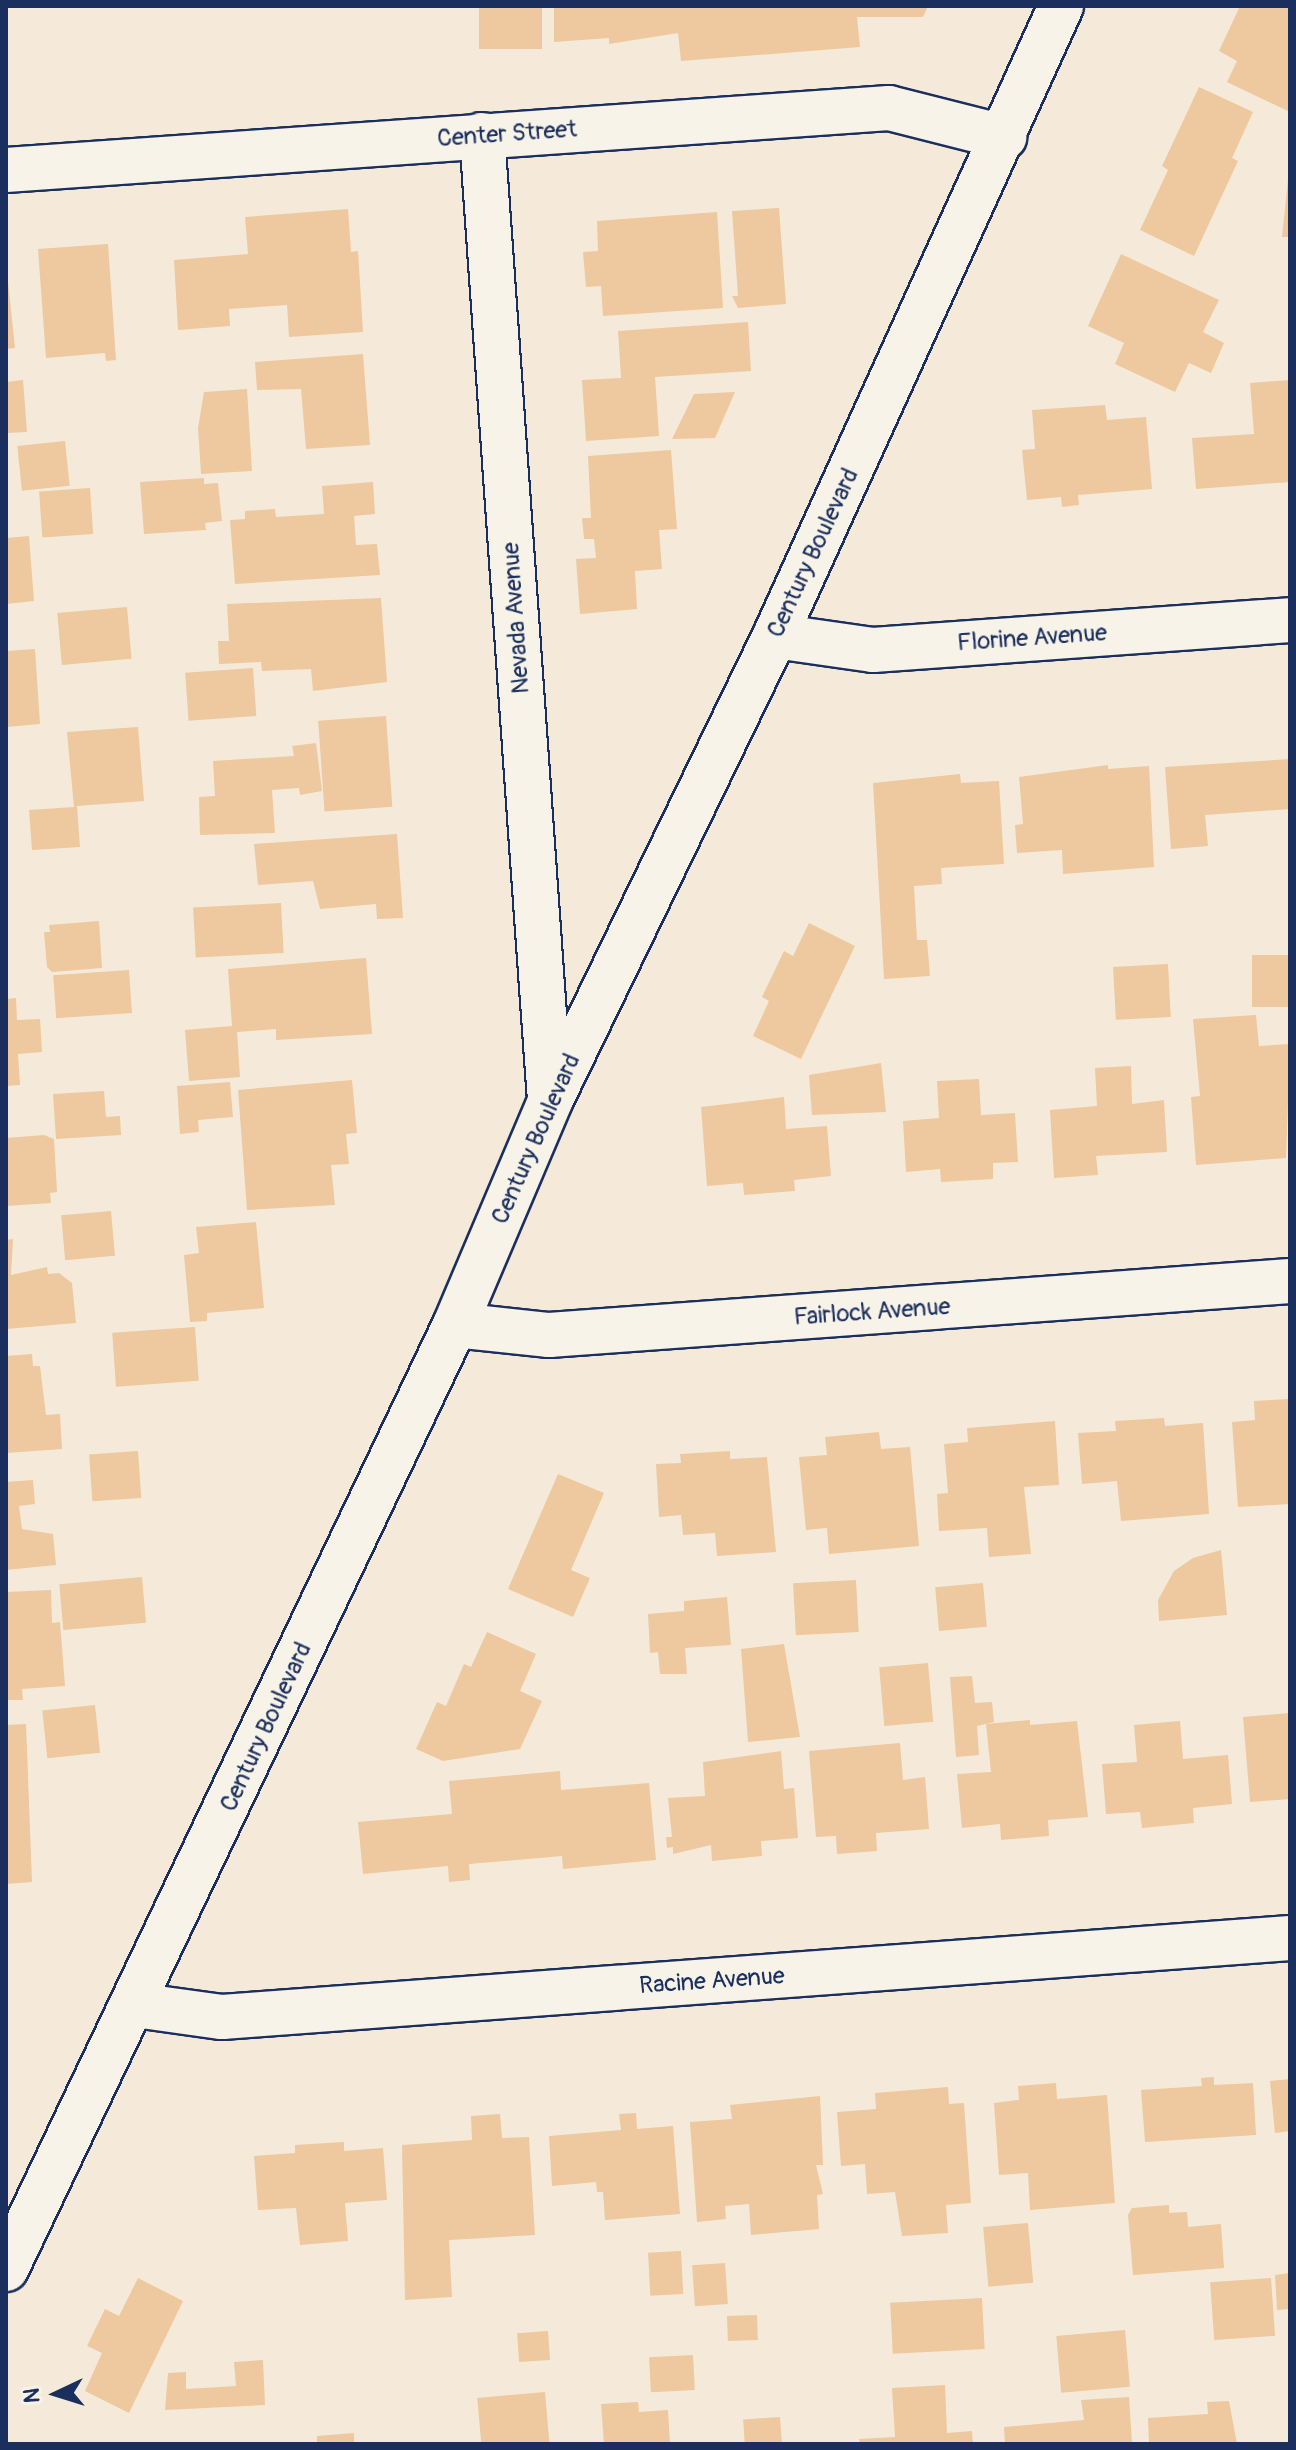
<!DOCTYPE html>
<html>
<head>
<meta charset="utf-8">
<style>
	body { margin:0 }
	#map { position:relative; width:1296px; height:2450px; overflow:hidden; background:#f5ead9; font-family:Pangolin,sans-serif }
	div>[style] { position:absolute }
	[style*='--x'] { left:calc(var(--x)*1px); top:calc(var(--y)*1px); width:calc(var(--w)*1px); rotate:calc(var(--a)*1deg) }
	.building>* { inset:0; background:#eec89e; transform-origin:0 0 }
	.roads { filter:drop-shadow(2px 0 #1b2f5e) drop-shadow(-2px 0 #1b2f5e) drop-shadow(0 2px #1b2f5e) drop-shadow(0 -2px #1b2f5e) }
	.minor>* { height:44px; margin:-22px; padding:0 22px; transform-origin:22px; border-radius:22px; background:#f7f3e8 }
	.tertiary>* { height:44px; margin:-22px; padding:0 22px; transform-origin:22px; border-radius:22px; background:#f7f3e8 }
	span { translate:-50% -50%; white-space:nowrap; text-align:center; line-height:1.15; -webkit-text-stroke:6px #f7f3e8; paint-order:stroke }
	.street-label { font-size:24px; color:#1b2f5e }
	.frame { position:absolute; inset:0; border:8px solid #1b2f5e; pointer-events:none }
	.north { position:absolute; left:16px; top:2354px; width:80px; height:80px; -webkit-text-stroke:6px #f7f3e8; paint-order:stroke; rotate:266deg; font-size:22px; font-weight:700; line-height:32px; text-align:center; color:#1b2f5e }
	.north::after { content:''; display:block; margin:auto; width:28px; height:36px; background:#1b2f5e; clip-path:polygon(50% 0,100% 100%,50% 72%,0 100%) }
</style>
</head>
<body>
<div id="map">
	<div class="building">
		<i style="left:479px;top:6px;width:63px;height:43px"></i>
		<i style="clip-path:polygon(554px 6px,928px 6px,923px 17px,857px 17px,860px 47px,681px 61px,678px 33px,609px 44px,609px 38px,554px 42px)"></i>
		<i style="clip-path:polygon(1240px 6px,1290px 6px,1290px 112px,1227px 82px,1237px 61px,1219px 51px)"></i>
		<i style="clip-path:polygon(1199px 87px,1253px 112px,1232px 158px,1238px 161px,1194px 256px,1140px 230px,1168px 170px,1162px 166px)"></i>
		<i style="clip-path:polygon(1288px 179px,1290px 179px,1290px 237px,1282px 237px)"></i>
		<i style="clip-path:polygon(779px 208px,786px 304px,738px 308px,732px 296px,738px 296px,732px 211px)"></i>
		<i style="clip-path:polygon(348px 209px,351px 252px,358px 251px,363px 332px,289px 337px,287px 305px,229px 309px,230px 326px,178px 330px,174px 260px,248px 254px,245px 217px)"></i>
		<i style="clip-path:polygon(717px 212px,723px 308px,603px 316px,601px 286px,586px 287px,583px 252px,598px 251px,597px 221px)"></i>
		<i style="clip-path:polygon(108px 244px,116px 360px,106px 361px,105px 353px,46px 358px,38px 249px)"></i>
		<i style="clip-path:polygon(1121px 254px,1219px 300px,1203px 332px,1224px 343px,1211px 373px,1189px 363px,1175px 392px,1115px 364px,1124px 343px,1088px 326px)"></i>
		<i style="clip-path:polygon(6px 262px,15px 348px,6px 349px)"></i>
		<i style="clip-path:polygon(748px 322px,751px 371px,655px 377px,659px 436px,586px 441px,582px 380px,621px 378px,618px 331px)"></i>
		<i style="clip-path:polygon(363px 354px,370px 445px,306px 449px,301px 389px,257px 390px,255px 362px)"></i>
		<i style="clip-path:polygon(23px 380px,27px 432px,6px 433px,6px 382px)"></i>
		<i style="clip-path:polygon(1290px 380px,1290px 482px,1196px 489px,1192px 438px,1254px 434px,1250px 383px)"></i>
		<i style="clip-path:polygon(247px 389px,252px 471px,201px 474px,198px 428px,204px 392px)"></i>
		<i style="clip-path:polygon(735px 392px,715px 438px,672px 439px,694px 394px)"></i>
		<i style="clip-path:polygon(1105px 405px,1107px 420px,1146px 417px,1152px 489px,1078px 495px,1079px 505px,1062px 507px,1061px 497px,1027px 500px,1022px 450px,1035px 449px,1032px 410px)"></i>
		<i style="left:65px;top:441px;width:45px;height:48px;rotate:84deg"></i>
		<i style="clip-path:polygon(671px 450px,677px 529px,659px 530px,662px 569px,635px 571px,637px 609px,580px 614px,576px 559px,596px 558px,594px 539px,584px 539px,582px 518px,591px 518px,588px 456px)"></i>
		<i style="clip-path:polygon(204px 478px,204px 484px,218px 483px,222px 521px,205px 523px,206px 530px,144px 534px,140px 482px)"></i>
		<i style="clip-path:polygon(373px 482px,375px 514px,354px 516px,356px 545px,377px 544px,380px 575px,235px 584px,230px 520px,245px 519px,245px 511px,275px 509px,276px 517px,324px 514px,322px 486px)"></i>
		<i style="left:90px;top:488px;width:46px;height:51px;rotate:86deg"></i>
		<i style="clip-path:polygon(29px 536px,34px 601px,6px 604px,6px 538px)"></i>
		<i style="clip-path:polygon(381px 598px,387px 682px,313px 691px,311px 669px,262px 671px,261px 662px,219px 664px,218px 641px,229px 641px,227px 604px)"></i>
		<i style="left:127px;top:607px;width:52px;height:70px;rotate:85deg"></i>
		<i style="clip-path:polygon(35px 649px,40px 724px,6px 727px,6px 651px)"></i>
		<i style="left:253px;top:668px;width:48px;height:68px;rotate:86deg"></i>
		<i style="left:386px;top:716px;width:91px;height:68px;rotate:86deg"></i>
		<i style="clip-path:polygon(138px 727px,144px 801px,77px 806px,80px 847px,32px 850px,29px 810px,74px 807px,67px 732px)"></i>
		<i style="clip-path:polygon(316px 743px,322px 791px,300px 795px,299px 788px,272px 790px,275px 833px,200px 835px,199px 797px,215px 796px,213px 761px,294px 756px,292px 746px)"></i>
		<i style="clip-path:polygon(1290px 759px,1290px 809px,1205px 815px,1208px 846px,1171px 849px,1165px 767px)"></i>
		<i style="clip-path:polygon(1108px 765px,1108px 769px,1149px 766px,1154px 867px,1063px 874px,1062px 850px,1017px 853px,1015px 825px,1023px 824px,1019px 777px)"></i>
		<i style="clip-path:polygon(960px 774px,961px 783px,999px 781px,1004px 864px,941px 868px,942px 884px,914px 886px,917px 940px,927px 940px,930px 976px,884px 979px,873px 783px)"></i>
		<i style="clip-path:polygon(397px 834px,403px 918px,377px 919px,376px 904px,320px 909px,313px 881px,258px 885px,254px 844px)"></i>
		<i style="left:281px;top:903px;width:50px;height:88px;rotate:87deg"></i>
		<i style="clip-path:polygon(99px 921px,102px 968px,52px 972px,47px 967px,44px 932px,50px 932px,49px 925px)"></i>
		<i style="clip-path:polygon(809px 923px,855px 946px,801px 1059px,753px 1036px,769px 1001px,762px 997px,784px 951px,793px 956px)"></i>
		<i style="left:1290px;top:955px;width:52px;height:38px;rotate:90deg"></i>
		<i style="clip-path:polygon(366px 958px,372px 1034px,276px 1040px,276px 1029px,237px 1032px,240px 1077px,189px 1081px,185px 1030px,232px 1026px,228px 969px)"></i>
		<i style="left:1168px;top:964px;width:53px;height:55px;rotate:87deg"></i>
		<i style="left:129px;top:970px;width:43px;height:76px;rotate:86deg"></i>
		<i style="clip-path:polygon(16px 998px,17px 1020px,40px 1019px,42px 1052px,18px 1054px,20px 1085px,6px 1086px,6px 999px)"></i>
		<i style="clip-path:polygon(1256px 1015px,1259px 1046px,1290px 1044px,1286px 1158px,1196px 1165px,1191px 1097px,1200px 1096px,1193px 1019px)"></i>
		<i style="clip-path:polygon(881px 1063px,886px 1112px,812px 1115px,809px 1075px)"></i>
		<i style="clip-path:polygon(1131px 1066px,1132px 1104px,1164px 1100px,1167px 1152px,1096px 1156px,1098px 1175px,1054px 1178px,1050px 1110px,1097px 1106px,1095px 1068px)"></i>
		<i style="clip-path:polygon(979px 1079px,981px 1115px,1015px 1113px,1018px 1162px,993px 1163px,993px 1179px,941px 1182px,940px 1169px,906px 1172px,903px 1121px,939px 1118px,937px 1081px)"></i>
		<i style="clip-path:polygon(352px 1080px,357px 1133px,346px 1134px,349px 1164px,331px 1165px,335px 1205px,247px 1210px,238px 1090px)"></i>
		<i style="clip-path:polygon(230px 1082px,233px 1117px,198px 1120px,199px 1132px,180px 1134px,177px 1086px)"></i>
		<i style="clip-path:polygon(104px 1091px,106px 1117px,120px 1116px,121px 1135px,56px 1139px,53px 1094px)"></i>
		<i style="clip-path:polygon(784px 1097px,786px 1129px,827px 1126px,831px 1176px,794px 1180px,795px 1191px,744px 1195px,743px 1183px,707px 1186px,701px 1107px)"></i>
		<i style="clip-path:polygon(44px 1135px,54px 1139px,57px 1192px,50px 1193px,51px 1203px,6px 1206px,6px 1138px)"></i>
		<i style="left:111px;top:1211px;width:45px;height:50px;rotate:85deg"></i>
		<i style="clip-path:polygon(256px 1222px,264px 1308px,207px 1313px,207px 1321px,190px 1322px,184px 1255px,199px 1253px,196px 1227px)"></i>
		<i style="clip-path:polygon(13px 1239px,11px 1275px,47px 1267px,48px 1274px,59px 1273px,72px 1283px,76px 1323px,6px 1329px,6px 1240px)"></i>
		<i style="left:195px;top:1327px;width:54px;height:83px;rotate:86deg"></i>
		<i style="clip-path:polygon(32px 1354px,33px 1366px,40px 1366px,46px 1415px,60px 1414px,62px 1449px,6px 1453px,6px 1356px)"></i>
		<i style="clip-path:polygon(1290px 1399px,1290px 1504px,1238px 1507px,1232px 1422px,1255px 1420px,1254px 1401px)"></i>
		<i style="clip-path:polygon(1164px 1418px,1165px 1426px,1203px 1423px,1209px 1514px,1121px 1521px,1117px 1481px,1082px 1484px,1078px 1433px,1116px 1431px,1115px 1421px)"></i>
		<i style="clip-path:polygon(1055px 1421px,1059px 1485px,1024px 1487px,1031px 1554px,989px 1557px,987px 1528px,939px 1531px,937px 1494px,948px 1493px,944px 1444px,968px 1442px,967px 1428px)"></i>
		<i style="clip-path:polygon(879px 1432px,881px 1449px,910px 1447px,919px 1546px,829px 1554px,827px 1528px,806px 1530px,799px 1457px,827px 1455px,825px 1437px)"></i>
		<i style="left:138px;top:1451px;width:47px;height:49px;rotate:86deg"></i>
		<i style="clip-path:polygon(730px 1451px,730px 1459px,767px 1457px,776px 1552px,717px 1556px,715px 1533px,683px 1535px,681px 1515px,659px 1517px,656px 1464px,681px 1463px,680px 1454px)"></i>
		<i style="clip-path:polygon(558px 1474px,604px 1493px,571px 1570px,590px 1578px,573px 1617px,508px 1589px)"></i>
		<i style="clip-path:polygon(33px 1480px,35px 1504px,19px 1506px,22px 1529px,53px 1534px,56px 1565px,6px 1570px,6px 1482px)"></i>
		<i style="clip-path:polygon(1221px 1550px,1227px 1615px,1159px 1621px,1158px 1600px,1174px 1571px,1193px 1558px)"></i>
		<i style="left:142px;top:1577px;width:46px;height:83px;rotate:85deg"></i>
		<i style="left:856px;top:1580px;width:52px;height:63px;rotate:87deg"></i>
		<i style="left:983px;top:1583px;width:44px;height:48px;rotate:85deg"></i>
		<i style="clip-path:polygon(51px 1590px,52px 1623px,60px 1622px,65px 1686px,22px 1689px,23px 1700px,6px 1700px,6px 1592px)"></i>
		<i style="clip-path:polygon(727px 1597px,731px 1645px,685px 1648px,687px 1674px,660px 1674px,658px 1652px,650px 1653px,648px 1614px,684px 1611px,684px 1601px)"></i>
		<i style="clip-path:polygon(487px 1632px,536px 1654px,520px 1691px,542px 1701px,520px 1749px,443px 1761px,416px 1749px,437px 1702px,446px 1706px,464px 1664px,471px 1667px)"></i>
		<i style="clip-path:polygon(784px 1644px,800px 1737px,748px 1742px,741px 1649px)"></i>
		<i style="left:928px;top:1663px;width:59px;height:49px;rotate:85deg"></i>
		<i style="clip-path:polygon(972px 1676px,975px 1703px,992px 1702px,994px 1722px,977px 1726px,979px 1755px,956px 1757px,950px 1677px)"></i>
		<i style="left:95px;top:1705px;width:48px;height:53px;rotate:84deg"></i>
		<i style="clip-path:polygon(1290px 1713px,1290px 1799px,1250px 1802px,1243px 1717px)"></i>
		<i style="clip-path:polygon(1030px 1720px,1030px 1725px,1077px 1721px,1088px 1817px,1048px 1820px,1049px 1836px,1001px 1840px,1000px 1824px,962px 1828px,957px 1774px,991px 1772px,986px 1724px)"></i>
		<i style="clip-path:polygon(1180px 1721px,1183px 1759px,1228px 1755px,1232px 1804px,1193px 1808px,1194px 1823px,1142px 1828px,1140px 1812px,1106px 1814px,1102px 1764px,1137px 1762px,1134px 1725px)"></i>
		<i style="clip-path:polygon(26px 1724px,32px 1882px,6px 1884px,6px 1725px)"></i>
		<i style="clip-path:polygon(900px 1743px,903px 1780px,925px 1777px,929px 1829px,876px 1833px,877px 1851px,837px 1854px,836px 1836px,816px 1837px,809px 1751px)"></i>
		<i style="clip-path:polygon(781px 1751px,784px 1789px,794px 1788px,798px 1838px,761px 1841px,762px 1856px,712px 1861px,711px 1845px,673px 1854px,673px 1847px,667px 1848px,666px 1837px,672px 1837px,668px 1798px,705px 1796px,703px 1762px)"></i>
		<i style="clip-path:polygon(560px 1771px,561px 1790px,649px 1783px,656px 1860px,563px 1869px,562px 1856px,469px 1864px,470px 1880px,449px 1882px,448px 1866px,363px 1874px,358px 1822px,452px 1814px,449px 1781px)"></i>
		<i style="clip-path:polygon(1214px 2077px,1214px 2085px,1253px 2083px,1256px 2135px,1145px 2142px,1141px 2090px,1202px 2086px,1201px 2078px)"></i>
		<i style="clip-path:polygon(1290px 2079px,1290px 2131px,1275px 2133px,1270px 2081px)"></i>
		<i style="clip-path:polygon(1056px 2083px,1057px 2099px,1107px 2095px,1115px 2203px,1030px 2210px,1028px 2173px,999px 2175px,994px 2103px,1019px 2100px,1018px 2086px)"></i>
		<i style="clip-path:polygon(948px 2087px,949px 2104px,964px 2103px,971px 2203px,946px 2205px,948px 2233px,902px 2236px,895px 2192px,867px 2194px,865px 2164px,841px 2166px,837px 2112px,876px 2109px,875px 2093px)"></i>
		<i style="clip-path:polygon(820px 2096px,823px 2165px,816px 2165px,823px 2194px,817px 2195px,819px 2229px,751px 2235px,749px 2204px,725px 2206px,726px 2219px,697px 2222px,690px 2122px,732px 2119px,730px 2105px)"></i>
		<i style="clip-path:polygon(636px 2113px,637px 2129px,673px 2126px,680px 2214px,605px 2220px,603px 2192px,597px 2192px,596px 2182px,552px 2186px,549px 2136px,621px 2130px,619px 2114px)"></i>
		<i style="clip-path:polygon(500px 2114px,502px 2138px,529px 2137px,535px 2235px,449px 2240px,452px 2297px,405px 2300px,402px 2145px,472px 2140px,471px 2116px)"></i>
		<i style="clip-path:polygon(344px 2142px,344px 2151px,383px 2148px,387px 2200px,345px 2203px,348px 2241px,300px 2245px,296px 2208px,258px 2210px,254px 2156px,295px 2153px,295px 2145px)"></i>
		<i style="clip-path:polygon(1169px 2205px,1169px 2213px,1187px 2212px,1188px 2227px,1221px 2224px,1224px 2268px,1133px 2275px,1128px 2215px,1132px 2208px)"></i>
		<i style="left:1028px;top:2223px;width:60px;height:45px;rotate:85deg"></i>
		<i style="left:681px;top:2251px;width:43px;height:33px;rotate:87deg"></i>
		<i style="left:725px;top:2263px;width:41px;height:33px;rotate:86deg"></i>
		<i style="clip-path:polygon(1290px 2273px,1290px 2309px,1277px 2310px,1275px 2275px)"></i>
		<i style="clip-path:polygon(138px 2278px,183px 2301px,129px 2413px,85px 2391px,102px 2353px,87px 2346px,105px 2309px,119px 2316px)"></i>
		<i style="left:1271px;top:2278px;width:58px;height:61px;rotate:86deg"></i>
		<i style="left:982px;top:2298px;width:51px;height:92px;rotate:87deg"></i>
		<i style="left:757px;top:2315px;width:25px;height:30px;rotate:88deg"></i>
		<i style="left:1125px;top:2330px;width:57px;height:69px;rotate:85deg"></i>
		<i style="left:548px;top:2331px;width:29px;height:31px;rotate:86deg"></i>
		<i style="left:693px;top:2355px;width:35px;height:44px;rotate:87deg"></i>
		<i style="clip-path:polygon(263px 2360px,265px 2405px,165px 2410px,168px 2373px,186px 2372px,186px 2389px,236px 2386px,234px 2362px)"></i>
		<i style="clip-path:polygon(945px 2385px,947px 2433px,972px 2431px,973px 2444px,860px 2444px,859px 2439px,895px 2437px,892px 2388px)"></i>
		<i style="left:545px;top:2392px;width:52px;height:68px;rotate:85deg"></i>
		<i style="clip-path:polygon(1129px 2397px,1132px 2444px,1005px 2444px,1004px 2427px,1084px 2420px,1081px 2400px)"></i>
		<i style="clip-path:polygon(1229px 2401px,1237px 2444px,1149px 2444px,1148px 2418px,1208px 2414px,1207px 2402px)"></i>
		<i style="clip-path:polygon(638px 2402px,639px 2412px,668px 2410px,670px 2444px,604px 2444px,601px 2404px)"></i>
		<i style="left:780px;top:2417px;width:27px;height:37px;rotate:86deg"></i>
		<i style="clip-path:polygon(354px 2433px,354px 2444px,317px 2444px,317px 2436px)"></i>
	</div>
	<div class="roads">
		<div class="minor">
			<i style="--x:482;--y:135;--w:968;--a:85.97"></i>
			<i style="--x:6;--y:170;--w:885;--a:-4.02"></i>
			<i style="--x:889;--y:108;--w:119;--a:14.2"></i>
			<i style="--x:775;--y:636;--w:99;--a:8.1"></i>
			<i style="--x:873;--y:650;--w:418;--a:-4.1"></i>
			<i style="--x:455;--y:1325;--w:95;--a:6.1"></i>
			<i style="--x:549;--y:1335;--w:743;--a:-4.17"></i>
			<i style="--x:135;--y:2005;--w:88;--a:7.9"></i>
			<i style="--x:222;--y:2017;--w:1071;--a:-4.23"></i>
		</div>
		<div class="tertiary">
			<i style="--x:6;--y:2269;--w:1045;--a:-64.56"></i>
			<i style="--x:455;--y:1325;--w:243;--a:-67"></i>
			<i style="--x:550;--y:1101;--w:517;--a:-64.18"></i>
			<i style="--x:775;--y:636;--w:692;--a:-65.58"></i>
		</div>
	</div>
	<div class="street-label">
		<span style="left:507px;top:134px;rotate:-4deg">Center Street</span>
		<span style="left:813px;top:553px;rotate:-65deg">Century Boulevard</span>
		<span style="left:516px;top:618px;rotate:-94deg">Nevada Avenue</span>
		<span style="left:1032px;top:638px;rotate:-4deg">Florine Avenue</span>
		<span style="left:536px;top:1139px;rotate:-66deg">Century Boulevard</span>
		<span style="left:872px;top:1312px;rotate:-4deg">Fairlock Avenue</span>
		<span style="left:266px;top:1727px;rotate:-65deg">Century Boulevard</span>
		<span style="left:712px;top:1981px;rotate:-4deg">Racine Avenue</span>
	</div>
	<div class="frame"></div>
	<div class="north">N</div>
</div>
</body>
</html>
